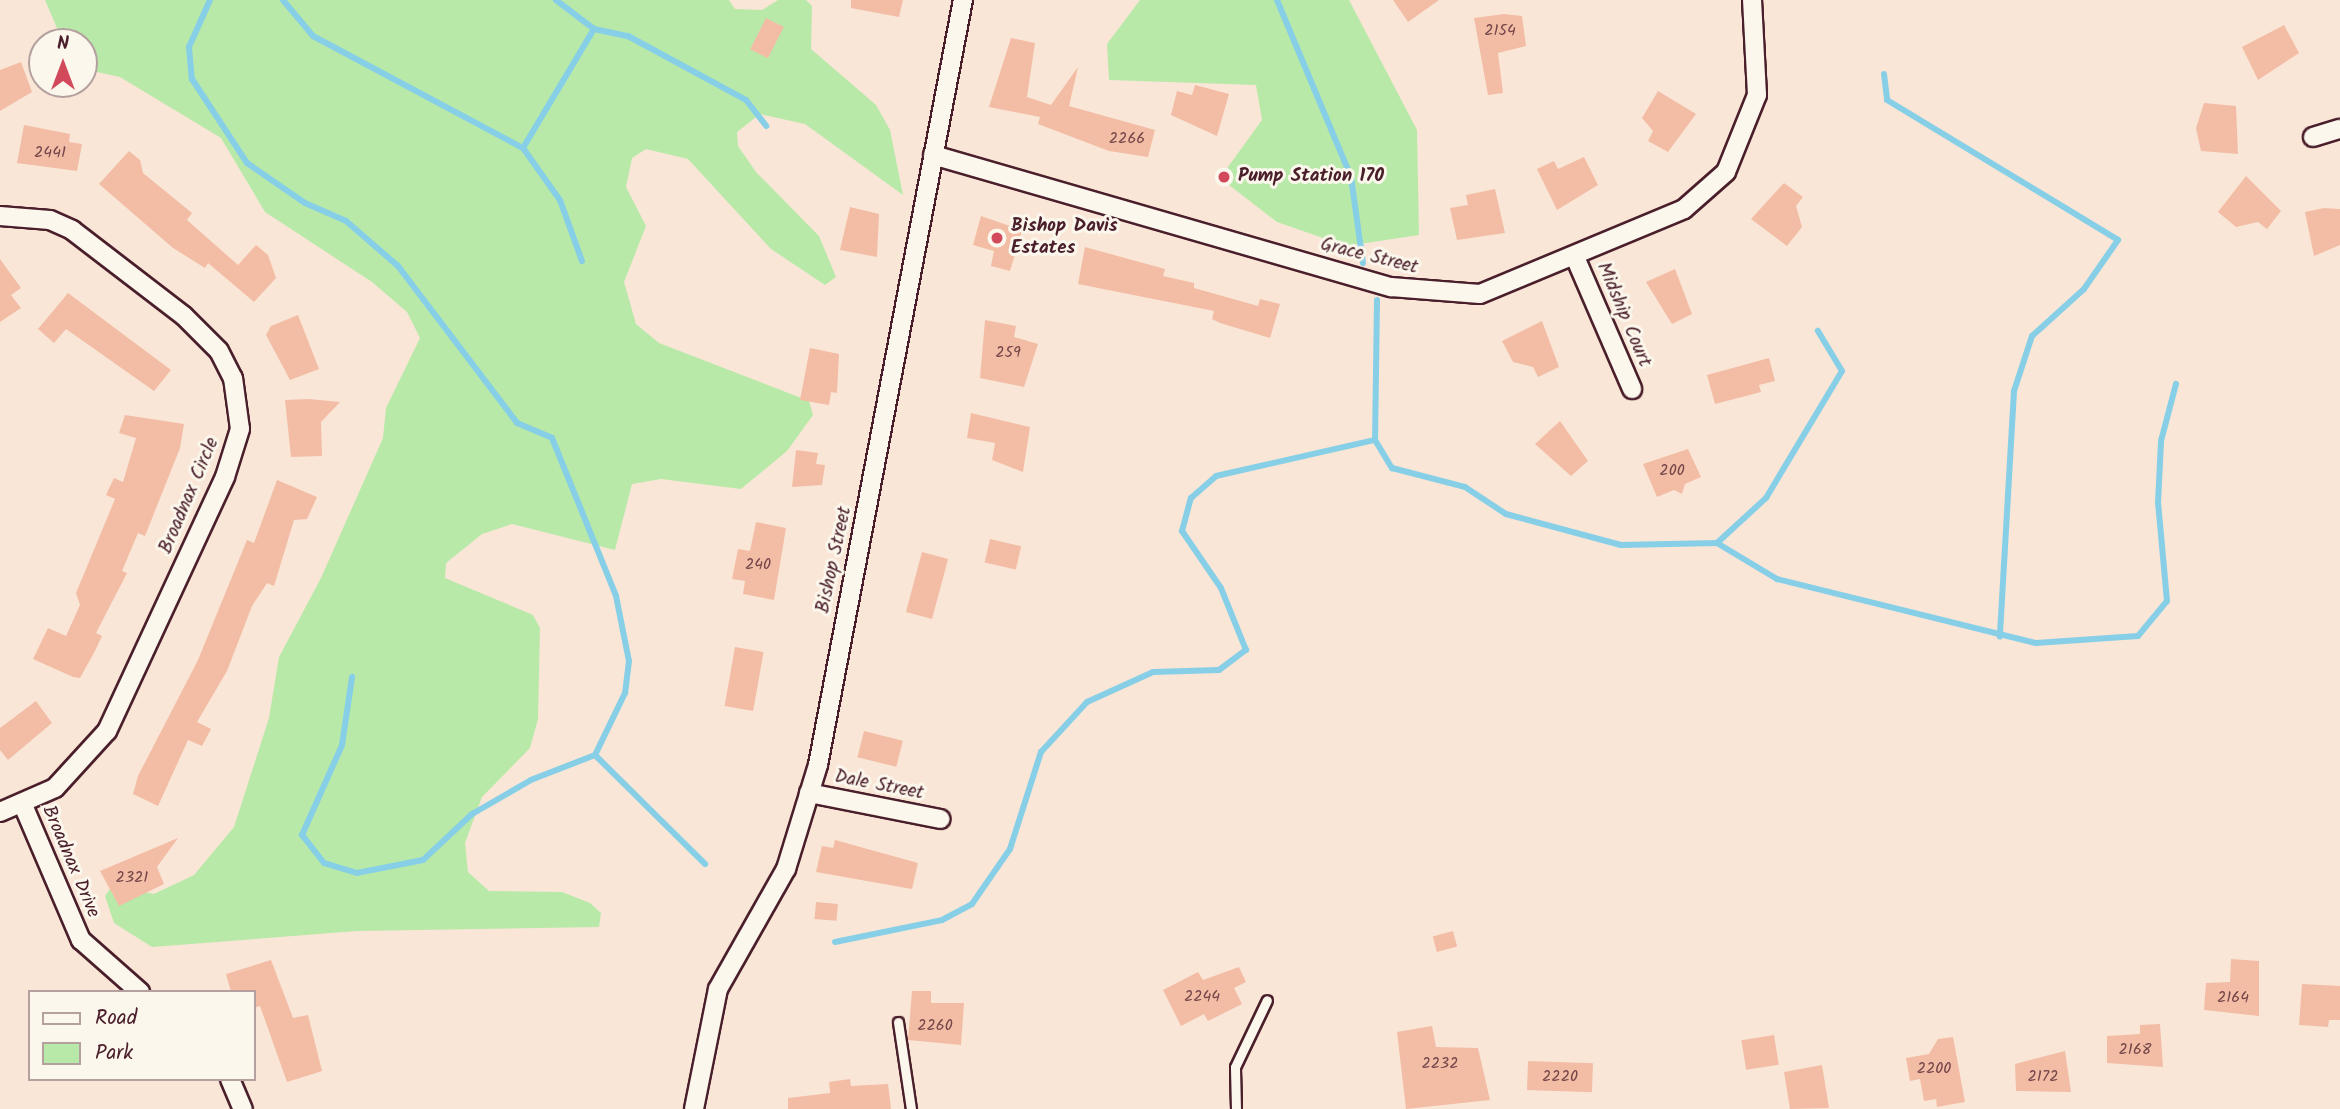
<!DOCTYPE html>
<html>
<head>
<meta charset="utf-8">
<style>
	body { margin:0 }
	#map { position:relative; width:2340px; height:1109px; overflow:hidden; background:#f9e6d7; font-family:Kalam,sans-serif }
	div>[style] { position:absolute }
	[style*='--x'] { left:calc(var(--x)*1px); top:calc(var(--y)*1px); width:calc(var(--w)*1px); rotate:calc(var(--a)*1deg) }
	.green>* { inset:0; background:#b8e9a9 }
	.stream>* { height:6px; margin:-3px; padding:0 3px; transform-origin:3px; border-radius:3px; background:#86cfe7 }
	.building>* { inset:0; background:#f3bda5; transform-origin:0 0 }
	.roads { filter:drop-shadow(2px 0 #4a1f2b) drop-shadow(-2px 0 #4a1f2b) drop-shadow(0 2px #4a1f2b) drop-shadow(0 -2px #4a1f2b) }
	.lane>* { height:9px; margin:-4.5px; padding:0 4.5px; transform-origin:4.5px; border-radius:4.5px; background:#fbf7ec }
	.street>* { height:18px; margin:-9px; padding:0 9px; transform-origin:9px; border-radius:9px; background:#fbf7ec }
	.dots>* { width:19px; height:19px; translate:-50% -50%; box-sizing:border-box; border:4px solid #fbf7ec; border-radius:50% }
	span { translate:-50% -50%; white-space:nowrap; text-align:center; line-height:1.15; -webkit-text-stroke:6px #fbf7ec; paint-order:stroke }
	.number-label { font-size:16px; color:#74464a }
	.number-label span { -webkit-text-stroke-width:0 }
	.poi-label { font-size:19px; color:#4a1f2b; font-weight:700 }
	.left { translate:0 -50%; text-align:left }
	.street-label { font-size:19px; color:#4a1f2b }
	.legend { position:absolute; left:28px; top:990px; width:228px; height:91px; box-sizing:border-box; background:#fbf7ec; border:2px solid #b4a19f; margin:0; padding:9px 12px; list-style:none; font-size:21px; color:#4a1f2b }
	.legend li { display:flex; align-items:center; gap:14px; height:35px }
	.legend b { width:35px; border:2px solid #b4a19f }
	.north { position:absolute; left:28px; top:28px; width:70px; height:70px; box-sizing:border-box; background:#fbf7ec; border:2px solid #b4a19f; border-radius:50%; rotate:0deg; font-size:19px; font-weight:700; line-height:28px; text-align:center; color:#4a1f2b }
	.north::after { content:''; display:block; margin:auto; width:24px; height:32px; background:#d1495b; clip-path:polygon(50% 0,100% 100%,50% 72%,0 100%) }
</style>
</head>
<body>
<div id="map">
	<div class="green">
		<i style="clip-path:polygon(45px 0,729px 0,735px 9px,762px 10px,778px 0,806px 0,812px 6px,811px 49px,876px 105px,890px 130px,903px 195px,805px 124px,760px 114px,737px 132px,738px 146px,756px 172px,819px 236px,836px 277px,825px 285px,771px 249px,688px 159px,646px 149px,632px 158px,626px 187px,646px 226px,624px 282px,636px 324px,659px 343px,809px 401px,813px 415px,787px 451px,741px 489px,661px 479px,632px 484px,615px 550px,512px 524px,482px 534px,446px 563px,445px 578px,533px 615px,540px 628px,538px 719px,530px 748px,482px 797px,465px 843px,468px 872px,489px 891px,562px 892px,590px 903px,601px 913px,599px 927px,357px 931px,152px 947px,114px 923px,105px 896px,113px 885px,154px 894px,194px 875px,234px 827px,269px 718px,279px 657px,321px 578px,383px 438px,386px 408px,420px 338px,407px 312px,372px 282px,265px 212px,221px 138px,120px 77px,84px 69px,84px 42px,63px 42px)"></i>
		<i style="clip-path:polygon(1140px 0,1349px 0,1417px 130px,1419px 235px,1346px 246px,1277px 222px,1220px 178px,1262px 120px,1256px 85px,1109px 80px,1107px 44px)"></i>
	</div>
	<div class="stream">
		<i style="--x:210;--y:0;--w:51;--a:114.1"></i>
		<i style="--x:189;--y:47;--w:32;--a:85"></i>
		<i style="--x:192;--y:79;--w:100;--a:56.8"></i>
		<i style="--x:247;--y:163;--w:70;--a:34.6"></i>
		<i style="--x:305;--y:203;--w:45;--a:23.7"></i>
		<i style="--x:346;--y:221;--w:69;--a:40.9"></i>
		<i style="--x:398;--y:266;--w:197;--a:52.8"></i>
		<i style="--x:517;--y:423;--w:38;--a:23"></i>
		<i style="--x:552;--y:438;--w:170;--a:67.9"></i>
		<i style="--x:616;--y:596;--w:66;--a:78.7"></i>
		<i style="--x:629;--y:661;--w:32;--a:97"></i>
		<i style="--x:625;--y:693;--w:69;--a:115.8"></i>
		<i style="--x:595;--y:755;--w:69;--a:158.7"></i>
		<i style="--x:531;--y:780;--w:68;--a:150"></i>
		<i style="--x:472;--y:814;--w:67;--a:136.8"></i>
		<i style="--x:423;--y:860;--w:67;--a:168.9"></i>
		<i style="--x:357;--y:873;--w:34;--a:-163"></i>
		<i style="--x:324;--y:863;--w:36;--a:-128"></i>
		<i style="--x:302;--y:835;--w:98;--a:-66"></i>
		<i style="--x:342;--y:745;--w:69;--a:-81.6"></i>
		<i style="--x:283;--y:0;--w:47;--a:50.2"></i>
		<i style="--x:313;--y:36;--w:238;--a:28.1"></i>
		<i style="--x:523;--y:148;--w:64;--a:54.6"></i>
		<i style="--x:560;--y:200;--w:65;--a:70.2"></i>
		<i style="--x:556;--y:0;--w:48;--a:37.3"></i>
		<i style="--x:594;--y:29;--w:35;--a:12"></i>
		<i style="--x:628;--y:36;--w:134;--a:28.5"></i>
		<i style="--x:746;--y:100;--w:33;--a:52"></i>
		<i style="--x:1277;--y:0;--w:192;--a:67.3"></i>
		<i style="--x:1351;--y:177;--w:87;--a:82.1"></i>
		<i style="--x:1884;--y:74;--w:26;--a:83"></i>
		<i style="--x:1887;--y:100;--w:270;--a:31.2"></i>
		<i style="--x:2118;--y:240;--w:60;--a:124.8"></i>
		<i style="--x:2084;--y:289;--w:70;--a:137.9"></i>
		<i style="--x:2032;--y:336;--w:58;--a:108.1"></i>
		<i style="--x:2014;--y:391;--w:246;--a:93.3"></i>
		<i style="--x:523;--y:148;--w:139;--a:-59.2"></i>
		<i style="--x:1377;--y:300;--w:140;--a:90.8"></i>
		<i style="--x:1375;--y:440;--w:33;--a:59"></i>
		<i style="--x:1392;--y:468;--w:75;--a:14.6"></i>
		<i style="--x:1465;--y:487;--w:49;--a:33.4"></i>
		<i style="--x:1506;--y:514;--w:119;--a:15.1"></i>
		<i style="--x:1621;--y:545;--w:96;--a:-1.2"></i>
		<i style="--x:1717;--y:543;--w:70;--a:31"></i>
		<i style="--x:1777;--y:579;--w:267;--a:13.9"></i>
		<i style="--x:2036;--y:643;--w:102;--a:-3.9"></i>
		<i style="--x:2138;--y:636;--w:45;--a:-50.4"></i>
		<i style="--x:2167;--y:601;--w:98;--a:-95.2"></i>
		<i style="--x:2158;--y:503;--w:62;--a:-87.2"></i>
		<i style="--x:2161;--y:441;--w:59;--a:-75.3"></i>
		<i style="--x:1717;--y:543;--w:67;--a:-42.6"></i>
		<i style="--x:1766;--y:498;--w:148;--a:-59.1"></i>
		<i style="--x:1842;--y:371;--w:47;--a:-121"></i>
		<i style="--x:595;--y:755;--w:155;--a:44.7"></i>
		<i style="--x:835;--y:942;--w:109;--a:-11.6"></i>
		<i style="--x:942;--y:920;--w:34;--a:-28"></i>
		<i style="--x:972;--y:904;--w:67;--a:-55.4"></i>
		<i style="--x:1010;--y:849;--w:102;--a:-72.3"></i>
		<i style="--x:1041;--y:752;--w:68;--a:-47.4"></i>
		<i style="--x:1087;--y:702;--w:72;--a:-24.4"></i>
		<i style="--x:1153;--y:672;--w:66;--a:-1.7"></i>
		<i style="--x:1219;--y:670;--w:34;--a:-37"></i>
		<i style="--x:1246;--y:650;--w:67;--a:-112"></i>
		<i style="--x:1221;--y:588;--w:69;--a:-124.4"></i>
		<i style="--x:1182;--y:531;--w:34;--a:-75"></i>
		<i style="--x:1191;--y:498;--w:33;--a:-41"></i>
		<i style="--x:1216;--y:476;--w:163;--a:-12.8"></i>
	</div>
	<div class="building">
		<i style="clip-path:polygon(851px 0,903px 0,899px 17px,851px 8px)"></i>
		<i style="clip-path:polygon(1393px 0,1439px 0,1408px 22px)"></i>
		<i style="clip-path:polygon(1504px 14px,1522px 16px,1526px 46px,1498px 53px,1503px 93px,1488px 95px,1474px 18px)"></i>
		<i style="left:766px;top:18px;width:20px;height:35px;rotate:27deg"></i>
		<i style="clip-path:polygon(2284px 25px,2299px 53px,2258px 80px,2242px 47px)"></i>
		<i style="clip-path:polygon(1011px 38px,1035px 43px,1027px 97px,1051px 105px,1078px 67px,1069px 106px,1155px 130px,1148px 157px,1109px 151px,1038px 124px,1040px 117px,989px 107px)"></i>
		<i style="clip-path:polygon(21px 62px,32px 92px,0 111px,0 70px)"></i>
		<i style="clip-path:polygon(1195px 85px,1229px 94px,1217px 136px,1171px 115px,1177px 91px,1192px 95px)"></i>
		<i style="clip-path:polygon(1658px 91px,1696px 114px,1668px 152px,1648px 141px,1653px 131px,1642px 118px)"></i>
		<i style="clip-path:polygon(2204px 103px,2236px 106px,2238px 154px,2201px 151px,2196px 128px)"></i>
		<i style="clip-path:polygon(24px 125px,70px 134px,69px 142px,82px 144px,77px 171px,17px 163px)"></i>
		<i style="clip-path:polygon(129px 151px,140px 160px,143px 173px,192px 213px,187px 220px,238px 265px,256px 245px,268px 255px,276px 278px,254px 302px,208px 263px,205px 268px,173px 248px,99px 184px)"></i>
		<i style="clip-path:polygon(1584px 157px,1598px 185px,1557px 210px,1537px 169px,1554px 161px,1558px 169px)"></i>
		<i style="clip-path:polygon(2246px 176px,2281px 211px,2267px 229px,2258px 222px,2236px 227px,2218px 212px)"></i>
		<i style="clip-path:polygon(1784px 183px,1803px 197px,1796px 206px,1802px 227px,1787px 246px,1751px 219px)"></i>
		<i style="clip-path:polygon(1495px 189px,1505px 233px,1457px 240px,1450px 208px,1468px 205px,1466px 195px)"></i>
		<i style="clip-path:polygon(850px 207px,879px 214px,877px 257px,840px 250px)"></i>
		<i style="clip-path:polygon(2324px 208px,2340px 209px,2340px 245px,2314px 256px,2305px 212px)"></i>
		<i style="clip-path:polygon(981px 216px,1022px 230px,1010px 271px,991px 266px,994px 251px,973px 245px)"></i>
		<i style="clip-path:polygon(1085px 247px,1165px 269px,1163px 276px,1194px 283px,1194px 288px,1258px 306px,1260px 299px,1280px 304px,1270px 338px,1220px 323px,1212px 319px,1214px 311px,1078px 284px)"></i>
		<i style="clip-path:polygon(0 259px,21px 288px,11px 295px,21px 308px,0 322px)"></i>
		<i style="clip-path:polygon(1675px 269px,1692px 314px,1672px 324px,1646px 282px)"></i>
		<i style="clip-path:polygon(68px 293px,171px 370px,154px 391px,66px 329px,54px 343px,38px 329px)"></i>
		<i style="clip-path:polygon(298px 315px,319px 369px,290px 380px,266px 335px,271px 326px)"></i>
		<i style="clip-path:polygon(985px 320px,1016px 326px,1014px 337px,1038px 344px,1024px 387px,980px 378px)"></i>
		<i style="clip-path:polygon(1542px 321px,1559px 367px,1538px 377px,1533px 367px,1513px 362px,1502px 341px)"></i>
		<i style="clip-path:polygon(810px 348px,839px 354px,837px 393px,831px 392px,829px 405px,800px 400px)"></i>
		<i style="clip-path:polygon(1769px 358px,1775px 381px,1759px 385px,1761px 392px,1715px 404px,1707px 375px)"></i>
		<i style="clip-path:polygon(309px 399px,340px 402px,321px 422px,322px 456px,291px 457px,285px 400px)"></i>
		<i style="clip-path:polygon(971px 413px,1030px 427px,1023px 472px,992px 460px,995px 443px,967px 438px)"></i>
		<i style="clip-path:polygon(125px 415px,184px 424px,180px 448px,145px 536px,138px 533px,122px 571px,127px 573px,96px 633px,102px 636px,95px 651px,80px 678px,73px 677px,33px 659px,48px 628px,66px 636px,80px 605px,76px 593px,115px 499px,106px 495px,114px 478px,123px 482px,136px 438px,119px 433px)"></i>
		<i style="clip-path:polygon(1560px 421px,1588px 461px,1571px 476px,1535px 444px)"></i>
		<i style="clip-path:polygon(1688px 449px,1701px 477px,1685px 484px,1682px 494px,1674px 490px,1657px 497px,1643px 464px)"></i>
		<i style="clip-path:polygon(796px 450px,818px 453px,816px 464px,825px 465px,822px 485px,792px 487px)"></i>
		<i style="clip-path:polygon(277px 480px,317px 497px,307px 519px,294px 520px,274px 586px,267px 583px,252px 606px,227px 671px,197px 722px,211px 729px,202px 746px,188px 740px,158px 806px,133px 794px,138px 776px,198px 660px,247px 540px,254px 543px)"></i>
		<i style="clip-path:polygon(756px 522px,786px 528px,774px 600px,743px 594px,745px 581px,732px 579px,738px 549px,750px 551px)"></i>
		<i style="left:990px;top:539px;width:32px;height:24px;rotate:13deg"></i>
		<i style="left:922px;top:552px;width:27px;height:62px;rotate:15deg"></i>
		<i style="left:735px;top:647px;width:29px;height:60px;rotate:10deg"></i>
		<i style="clip-path:polygon(36px 701px,52px 723px,8px 760px,0 750px,0 728px)"></i>
		<i style="left:864px;top:731px;width:40px;height:27px;rotate:14deg"></i>
		<i style="clip-path:polygon(178px 838px,157px 867px,164px 884px,119px 906px,100px 871px)"></i>
		<i style="clip-path:polygon(835px 840px,918px 863px,912px 889px,816px 872px,822px 846px,833px 848px)"></i>
		<i style="left:816px;top:902px;width:22px;height:17px;rotate:5deg"></i>
		<i style="left:1453px;top:931px;width:16px;height:21px;rotate:75deg"></i>
		<i style="clip-path:polygon(2231px 959px,2259px 961px,2259px 1016px,2204px 1010px,2206px 983px,2230px 982px)"></i>
		<i style="clip-path:polygon(271px 960px,293px 1018px,308px 1015px,322px 1071px,287px 1082px,260px 1006px,254px 1008px,254px 992px,231px 992px,226px 974px)"></i>
		<i style="clip-path:polygon(1239px 967px,1246px 982px,1234px 988px,1242px 1004px,1208px 1021px,1204px 1014px,1181px 1026px,1163px 990px,1198px 972px,1203px 980px)"></i>
		<i style="clip-path:polygon(2302px 984px,2340px 986px,2340px 1020px,2329px 1020px,2328px 1027px,2299px 1025px)"></i>
		<i style="clip-path:polygon(912px 991px,931px 991px,931px 1003px,964px 1003px,961px 1045px,908px 1040px)"></i>
		<i style="clip-path:polygon(2160px 1024px,2163px 1067px,2107px 1063px,2107px 1036px,2140px 1034px,2140px 1025px)"></i>
		<i style="clip-path:polygon(1432px 1026px,1436px 1047px,1478px 1048px,1490px 1100px,1406px 1109px,1397px 1032px)"></i>
		<i style="left:1774px;top:1035px;width:30px;height:33px;rotate:81deg"></i>
		<i style="clip-path:polygon(1953px 1037px,1965px 1102px,1937px 1107px,1936px 1099px,1924px 1101px,1920px 1079px,1910px 1081px,1906px 1058px,1929px 1054px,1938px 1039px)"></i>
		<i style="clip-path:polygon(2065px 1051px,2071px 1092px,2016px 1091px,2015px 1064px)"></i>
		<i style="left:1528px;top:1061px;width:65px;height:29px;rotate:2deg"></i>
		<i style="clip-path:polygon(1822px 1065px,1829px 1108px,1790px 1109px,1784px 1072px)"></i>
		<i style="clip-path:polygon(850px 1079px,851px 1086px,888px 1084px,891px 1109px,788px 1109px,788px 1098px,830px 1093px,829px 1082px)"></i>
	</div>
	<div class="roads">
		<div class="lane">
			<i style="--x:898;--y:1022;--w:88;--a:81.5"></i>
			<i style="--x:1236;--y:1109;--w:42;--a:-91.4"></i>
			<i style="--x:1235;--y:1067;--w:74;--a:-64.5"></i>
		</div>
		<div class="street">
			<i style="--x:2313;--y:137;--w:28;--a:-17"></i>
			<i style="--x:933;--y:155;--w:477;--a:16.1"></i>
			<i style="--x:1391;--y:287;--w:89;--a:4.5"></i>
			<i style="--x:1480;--y:294;--w:221;--a:-22.6"></i>
			<i style="--x:1684;--y:209;--w:56;--a:-41.4"></i>
			<i style="--x:1726;--y:172;--w:83;--a:-68.1"></i>
			<i style="--x:1757;--y:95;--w:95;--a:-93"></i>
			<i style="--x:0;--y:216;--w:50;--a:4.6"></i>
			<i style="--x:50;--y:220;--w:24;--a:24"></i>
			<i style="--x:72;--y:230;--w:141;--a:37.5"></i>
			<i style="--x:184;--y:316;--w:49;--a:45"></i>
			<i style="--x:219;--y:351;--w:30;--a:63"></i>
			<i style="--x:233;--y:378;--w:51;--a:82.2"></i>
			<i style="--x:240;--y:429;--w:50;--a:107.4"></i>
			<i style="--x:225;--y:477;--w:280;--a:114.9"></i>
			<i style="--x:107;--y:731;--w:77;--a:132.4"></i>
			<i style="--x:55;--y:788;--w:60;--a:156.4"></i>
			<i style="--x:1575;--y:257;--w:144;--a:66.6"></i>
			<i style="--x:809;--y:793;--w:134;--a:11.2"></i>
			<i style="--x:23;--y:805;--w:147;--a:66.8"></i>
			<i style="--x:81;--y:940;--w:79;--a:41.4"></i>
			<i style="--x:230;--y:1079;--w:33;--a:67"></i>
			<i style="--x:694;--y:1109;--w:122;--a:-78.7"></i>
			<i style="--x:718;--y:989;--w:138;--a:-60.5"></i>
			<i style="--x:786;--y:869;--w:109;--a:-72.9"></i>
			<i style="--x:818;--y:765;--w:779;--a:-79.27"></i>
		</div>
	</div>
	<div class="dots">
		<i style="left:1224px;top:177px;background:#d1495b"></i>
		<i style="left:997px;top:238px;background:#d1495b"></i>
	</div>
	<div class="number-label">
		<span style="left:1500px;top:31px">2154</span>
		<span style="left:1127px;top:139px">2266</span>
		<span style="left:50px;top:153px">2441</span>
		<span style="left:1008px;top:353px">259</span>
		<span style="left:1672px;top:471px">200</span>
		<span style="left:758px;top:565px">240</span>
		<span style="left:132px;top:878px">2321</span>
		<span style="left:1202px;top:997px">2244</span>
		<span style="left:2233px;top:998px">2164</span>
		<span style="left:935px;top:1026px">2260</span>
		<span style="left:2135px;top:1050px">2168</span>
		<span style="left:1440px;top:1064px">2232</span>
		<span style="left:1934px;top:1069px">2200</span>
		<span style="left:1560px;top:1077px">2220</span>
		<span style="left:2043px;top:1077px">2172</span>
	</div>
	<div class="poi-label">
		<span class="left" style="left:1238px;top:177px">Pump Station 170</span>
		<span class="left" style="left:1011px;top:238px">Bishop Davis<br>Estates</span>
	</div>
	<div class="street-label">
		<span style="left:1369px;top:257px;rotate:14deg">Grace Street</span>
		<span style="left:1623px;top:315px;rotate:67deg">Midship Court</span>
		<span style="left:190px;top:496px;rotate:-67deg">Broadnax Circle</span>
		<span style="left:835px;top:560px;rotate:-78deg">Bishop Street</span>
		<span style="left:879px;top:786px;rotate:11deg">Dale Street</span>
		<span style="left:70px;top:862px;rotate:67deg">Broadnax Drive</span>
	</div>
	<ul class="legend">
	<li><b style="height:9px;background:#fbf7ec"></b>Road</li>
	<li><b style="height:19px;background:#b8e9a9"></b>Park</li>
	</ul>
	<div class="north">N</div>
</div>
</body>
</html>
